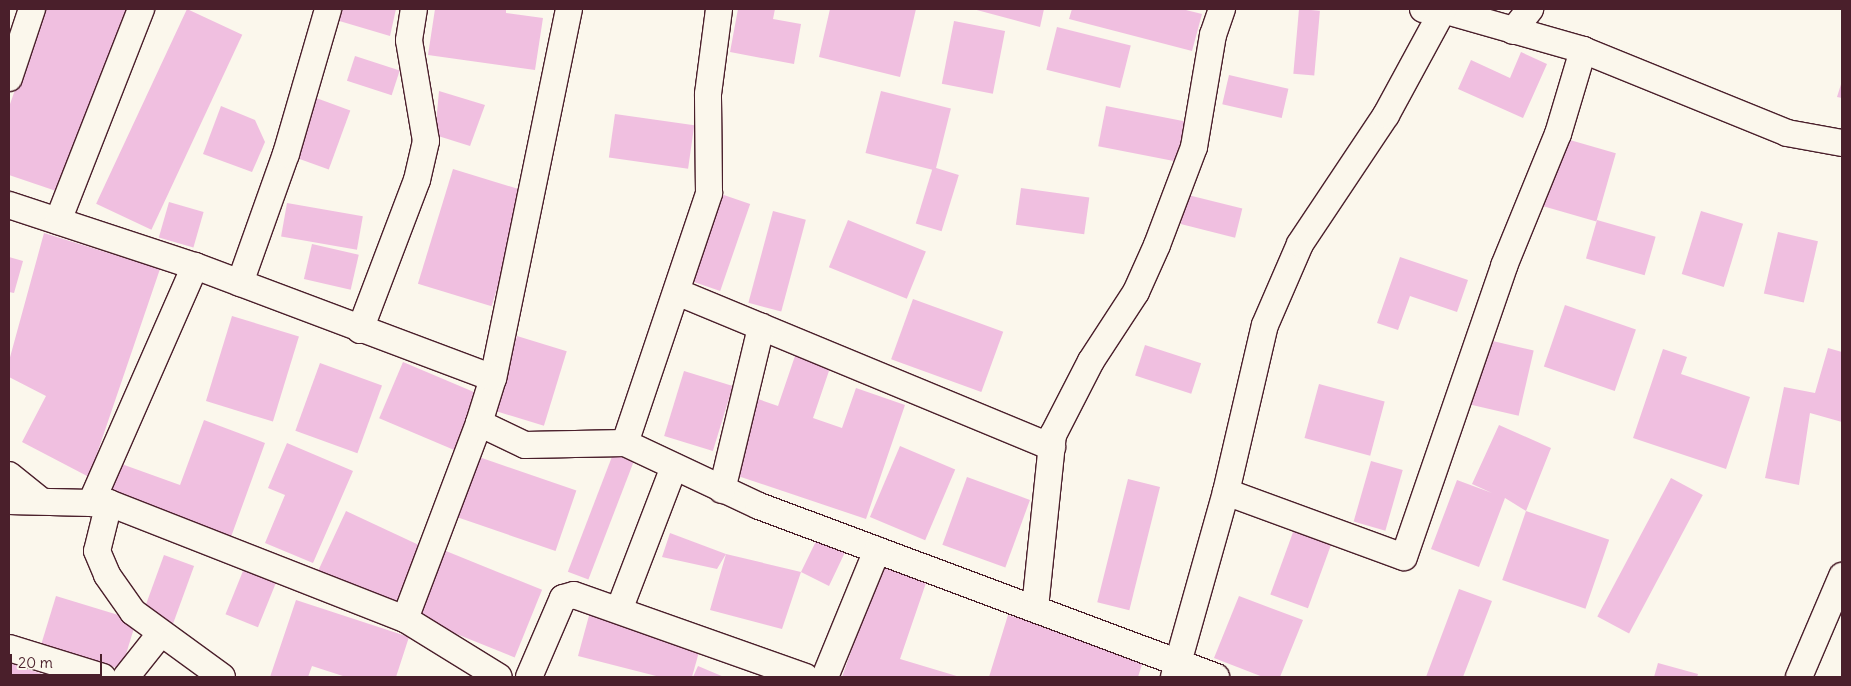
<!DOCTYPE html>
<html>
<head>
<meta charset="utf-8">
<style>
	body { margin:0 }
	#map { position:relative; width:1851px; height:686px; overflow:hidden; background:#fbf7ec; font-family:Delius,sans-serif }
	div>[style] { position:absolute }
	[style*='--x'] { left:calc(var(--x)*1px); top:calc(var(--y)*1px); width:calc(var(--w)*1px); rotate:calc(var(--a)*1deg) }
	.building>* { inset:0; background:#f0bfe0; transform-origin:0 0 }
	.roads { filter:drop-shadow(1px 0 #4a1f2b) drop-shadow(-1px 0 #4a1f2b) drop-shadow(0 1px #4a1f2b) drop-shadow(0 -1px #4a1f2b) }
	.minor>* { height:26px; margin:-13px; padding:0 13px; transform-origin:13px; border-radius:13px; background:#fbf7ec }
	span { translate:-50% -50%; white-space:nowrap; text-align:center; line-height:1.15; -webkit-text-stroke:5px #fbf7ec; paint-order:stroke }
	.frame { position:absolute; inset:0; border:10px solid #4a1f2b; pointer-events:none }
	.scale { position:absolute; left:10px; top:654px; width:92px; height:22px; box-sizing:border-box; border:2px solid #4a1f2b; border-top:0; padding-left:6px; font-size:15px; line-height:18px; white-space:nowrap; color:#4a1f2b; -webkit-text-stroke:4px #fbf7ec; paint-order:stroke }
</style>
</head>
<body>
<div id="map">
	<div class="building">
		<i style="clip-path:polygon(43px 9px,130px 9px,65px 194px,9px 175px,9px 107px)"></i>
		<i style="left:187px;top:9px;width:61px;height:215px;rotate:25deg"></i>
		<i style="clip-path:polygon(333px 9px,396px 9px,390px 36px,336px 20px)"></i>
		<i style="clip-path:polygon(435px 9px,506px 9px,506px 13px,543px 18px,535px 70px,428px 55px)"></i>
		<i style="clip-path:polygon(738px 9px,775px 9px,773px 19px,801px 24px,794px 64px,730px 52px)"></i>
		<i style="clip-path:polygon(830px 9px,916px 9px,900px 77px,819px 57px)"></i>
		<i style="clip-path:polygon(973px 9px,1044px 9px,1040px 27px)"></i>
		<i style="clip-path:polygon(1072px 9px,1182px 9px,1202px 14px,1192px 51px,1069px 19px)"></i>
		<i style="left:1299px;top:9px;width:21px;height:65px;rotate:5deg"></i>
		<i style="left:954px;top:21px;width:52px;height:64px;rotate:11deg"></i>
		<i style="left:1057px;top:27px;width:76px;height:44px;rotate:14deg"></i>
		<i style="clip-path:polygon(1521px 52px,1547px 64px,1523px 118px,1458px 89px,1471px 60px,1510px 78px)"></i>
		<i style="left:355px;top:56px;width:47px;height:26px;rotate:18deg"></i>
		<i style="left:1229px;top:75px;width:61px;height:30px;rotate:13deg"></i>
		<i style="clip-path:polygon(1842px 81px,1842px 98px,1837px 97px)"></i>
		<i style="clip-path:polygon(439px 91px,485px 105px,470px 146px,435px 135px)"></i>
		<i style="left:881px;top:91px;width:72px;height:64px;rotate:14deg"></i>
		<i style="left:308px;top:95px;width:45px;height:63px;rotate:20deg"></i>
		<i style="clip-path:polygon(221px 106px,255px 120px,265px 142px,252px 172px,203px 154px)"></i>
		<i style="left:1106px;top:106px;width:81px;height:41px;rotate:11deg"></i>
		<i style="left:615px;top:114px;width:80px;height:44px;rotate:8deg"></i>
		<i style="left:1563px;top:138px;width:55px;height:71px;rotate:16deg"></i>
		<i style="left:933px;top:167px;width:27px;height:59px;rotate:17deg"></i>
		<i style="left:453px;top:169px;width:77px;height:120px;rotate:17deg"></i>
		<i style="left:1021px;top:188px;width:69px;height:37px;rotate:8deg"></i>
		<i style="left:718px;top:193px;width:34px;height:92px;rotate:19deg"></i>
		<i style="left:1188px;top:195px;width:56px;height:30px;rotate:14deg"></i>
		<i style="left:169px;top:202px;width:36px;height:37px;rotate:16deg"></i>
		<i style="left:287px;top:203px;width:77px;height:34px;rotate:10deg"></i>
		<i style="left:773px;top:211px;width:34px;height:95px;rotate:15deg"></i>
		<i style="left:1701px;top:211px;width:44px;height:66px;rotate:17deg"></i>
		<i style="left:848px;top:220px;width:84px;height:51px;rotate:22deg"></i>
		<i style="left:1597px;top:220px;width:61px;height:40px;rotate:16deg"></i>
		<i style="left:1778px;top:232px;width:41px;height:63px;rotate:13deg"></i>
		<i style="clip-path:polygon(44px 233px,160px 269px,89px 477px,22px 442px,46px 396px,9px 377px,9px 361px)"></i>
		<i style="left:312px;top:244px;width:48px;height:36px;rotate:13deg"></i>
		<i style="clip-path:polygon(9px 257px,23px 261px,14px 293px,9px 292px)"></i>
		<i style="clip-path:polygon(1400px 257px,1468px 280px,1457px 312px,1410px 296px,1398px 330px,1377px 323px)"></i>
		<i style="left:913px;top:299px;width:96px;height:64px;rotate:20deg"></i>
		<i style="left:1565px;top:305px;width:75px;height:65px;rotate:19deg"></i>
		<i style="left:232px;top:316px;width:70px;height:89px;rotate:17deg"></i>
		<i style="left:517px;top:336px;width:52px;height:78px;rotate:17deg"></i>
		<i style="left:1484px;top:339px;width:51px;height:67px;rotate:13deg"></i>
		<i style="left:1145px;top:345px;width:59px;height:32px;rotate:18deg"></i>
		<i style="clip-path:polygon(1828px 348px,1842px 352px,1842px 422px,1810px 413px,1799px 485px,1765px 478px,1784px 387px,1815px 393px)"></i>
		<i style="clip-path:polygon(1663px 349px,1687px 357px,1681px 374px,1750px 397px,1726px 469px,1633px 438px)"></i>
		<i style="clip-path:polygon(796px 353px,831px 365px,813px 418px,842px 428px,856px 388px,905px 405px,866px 519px,732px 474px,758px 399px,778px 406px)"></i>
		<i style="left:403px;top:362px;width:86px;height:61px;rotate:23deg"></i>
		<i style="left:320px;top:363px;width:66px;height:72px;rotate:20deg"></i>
		<i style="left:684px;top:371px;width:51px;height:68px;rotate:17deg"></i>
		<i style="left:1319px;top:384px;width:68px;height:56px;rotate:15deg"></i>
		<i style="clip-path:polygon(204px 420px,265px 443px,231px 537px,105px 491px,116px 462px,180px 485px)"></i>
		<i style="clip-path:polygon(1499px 425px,1551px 448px,1526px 511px,1505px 498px,1479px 567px,1431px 549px,1457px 480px,1492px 493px,1472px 484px)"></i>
		<i style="clip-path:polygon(287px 443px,353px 471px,313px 563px,265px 543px,285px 495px,268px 488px)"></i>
		<i style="left:900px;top:446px;width:60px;height:77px;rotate:23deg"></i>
		<i style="left:613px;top:454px;width:22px;height:126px;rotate:21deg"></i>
		<i style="left:479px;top:457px;width:103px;height:64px;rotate:19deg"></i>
		<i style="left:1371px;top:461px;width:33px;height:63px;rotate:16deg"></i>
		<i style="left:967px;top:477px;width:67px;height:72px;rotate:20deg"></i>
		<i style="left:1671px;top:478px;width:36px;height:157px;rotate:28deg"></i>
		<i style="left:1128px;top:479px;width:33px;height:127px;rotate:14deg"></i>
		<i style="left:346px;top:511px;width:94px;height:67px;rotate:25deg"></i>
		<i style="left:1526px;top:511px;width:88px;height:73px;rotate:19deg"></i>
		<i style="left:1296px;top:524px;width:40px;height:75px;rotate:20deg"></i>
		<i style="clip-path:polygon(670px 533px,726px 554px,801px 572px,819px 535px,847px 548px,829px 586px,801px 572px,782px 629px,710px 610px,726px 554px,717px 569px,662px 557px)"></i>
		<i style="left:441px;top:549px;width:109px;height:73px;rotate:22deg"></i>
		<i style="left:164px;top:555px;width:32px;height:61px;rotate:20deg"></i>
		<i style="clip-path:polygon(882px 564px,927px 580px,900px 659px,960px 677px,842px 677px)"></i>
		<i style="left:245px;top:566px;width:35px;height:52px;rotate:22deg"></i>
		<i style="clip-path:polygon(1459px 589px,1492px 601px,1463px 677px,1426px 677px)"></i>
		<i style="left:56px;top:596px;width:84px;height:51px;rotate:17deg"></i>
		<i style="clip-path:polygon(1239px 596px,1303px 620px,1280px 677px,1263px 677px,1214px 658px)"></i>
		<i style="clip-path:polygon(296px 600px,409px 637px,396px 677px,346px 677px,312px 666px,308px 677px,270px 677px)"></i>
		<i style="clip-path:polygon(590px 612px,702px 641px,692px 677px,660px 677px,578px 656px)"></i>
		<i style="clip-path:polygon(1008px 615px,1145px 655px,1138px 677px,989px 677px)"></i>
		<i style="clip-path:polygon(9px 663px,52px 677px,9px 677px)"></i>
		<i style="clip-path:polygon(1658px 663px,1698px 674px,1697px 677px,1654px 677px)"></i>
		<i style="clip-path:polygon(698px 666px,724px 677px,693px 677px)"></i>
	</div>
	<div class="roads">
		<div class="minor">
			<i style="--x:569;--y:9;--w:377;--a:101.6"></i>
			<i style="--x:493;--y:378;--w:47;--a:107.3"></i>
			<i style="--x:479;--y:423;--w:51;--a:25.6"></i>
			<i style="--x:525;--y:445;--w:100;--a:-1.1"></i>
			<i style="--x:625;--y:443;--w:148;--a:25.2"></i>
			<i style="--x:759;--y:506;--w:488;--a:20.5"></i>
			<i style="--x:1423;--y:9;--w:20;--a:3"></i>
			<i style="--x:1443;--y:10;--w:146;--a:15.9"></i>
			<i style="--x:1583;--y:50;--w:220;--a:22.1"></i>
			<i style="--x:1787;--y:133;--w:56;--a:10.3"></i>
			<i style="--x:1513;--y:31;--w:28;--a:-52"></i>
			<i style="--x:9;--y:78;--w:73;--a:-71.6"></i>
			<i style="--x:9;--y:205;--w:196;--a:18.2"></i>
			<i style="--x:195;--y:266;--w:318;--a:20.6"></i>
			<i style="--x:58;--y:221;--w:228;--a:-68.6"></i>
			<i style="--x:195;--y:266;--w:259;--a:113.7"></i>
			<i style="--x:91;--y:503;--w:18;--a:0"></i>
			<i style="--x:109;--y:503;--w:318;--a:21.4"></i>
			<i style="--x:405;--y:619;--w:110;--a:31.7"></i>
			<i style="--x:240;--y:283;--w:137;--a:-70.4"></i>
			<i style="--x:286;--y:154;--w:151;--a:-73.8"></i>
			<i style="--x:677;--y:292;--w:406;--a:22.5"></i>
			<i style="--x:360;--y:330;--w:160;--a:-69.2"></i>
			<i style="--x:417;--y:180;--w:40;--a:-77"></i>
			<i style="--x:426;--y:141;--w:102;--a:-99.6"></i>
			<i style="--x:409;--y:40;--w:31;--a:-81"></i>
			<i style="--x:625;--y:443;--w:264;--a:-71.4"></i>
			<i style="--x:709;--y:193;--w:99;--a:-90.6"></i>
			<i style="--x:708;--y:94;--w:86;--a:-82.6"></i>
			<i style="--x:9;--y:475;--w:38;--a:39"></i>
			<i style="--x:722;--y:490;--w:168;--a:-76.5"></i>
			<i style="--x:1226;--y:492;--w:189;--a:20.1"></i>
			<i style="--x:1404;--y:557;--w:308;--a:-71"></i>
			<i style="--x:1504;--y:266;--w:143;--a:-67.8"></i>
			<i style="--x:1558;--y:134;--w:88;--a:-73.4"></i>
			<i style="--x:9;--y:501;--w:82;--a:1.4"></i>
			<i style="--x:109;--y:503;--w:49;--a:104"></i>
			<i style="--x:97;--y:551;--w:26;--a:67"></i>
			<i style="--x:107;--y:575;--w:45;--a:54.9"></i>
			<i style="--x:133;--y:612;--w:110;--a:36.1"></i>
			<i style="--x:1035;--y:608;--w:174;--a:-84.1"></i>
			<i style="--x:1053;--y:435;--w:83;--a:-62.8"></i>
			<i style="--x:1091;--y:361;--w:82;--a:-56.9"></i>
			<i style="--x:1136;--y:292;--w:51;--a:-65.9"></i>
			<i style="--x:1157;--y:245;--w:105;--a:-69.3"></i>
			<i style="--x:1194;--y:147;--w:114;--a:-80.4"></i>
			<i style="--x:1213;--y:35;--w:28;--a:-71"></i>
			<i style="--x:619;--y:610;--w:153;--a:-69"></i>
			<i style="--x:405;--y:619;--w:210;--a:-69.3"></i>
			<i style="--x:9;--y:648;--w:98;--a:17.1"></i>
			<i style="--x:126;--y:677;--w:56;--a:-51.5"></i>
			<i style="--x:529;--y:677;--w:86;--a:-66.7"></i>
			<i style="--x:563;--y:598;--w:11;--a:-15"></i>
			<i style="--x:574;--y:595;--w:245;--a:19.5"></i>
			<i style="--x:825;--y:677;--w:137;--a:-67.7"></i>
			<i style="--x:1174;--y:677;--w:192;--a:-74.3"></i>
			<i style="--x:1226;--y:492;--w:171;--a:-76.9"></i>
			<i style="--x:1265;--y:325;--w:88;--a:-66.6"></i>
			<i style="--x:1300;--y:244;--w:155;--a:-56.3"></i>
			<i style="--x:1386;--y:115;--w:119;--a:-61.5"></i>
			<i style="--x:1799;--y:677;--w:110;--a:-66.9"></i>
		</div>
	</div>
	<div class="frame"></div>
	<div class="scale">20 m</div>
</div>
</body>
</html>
